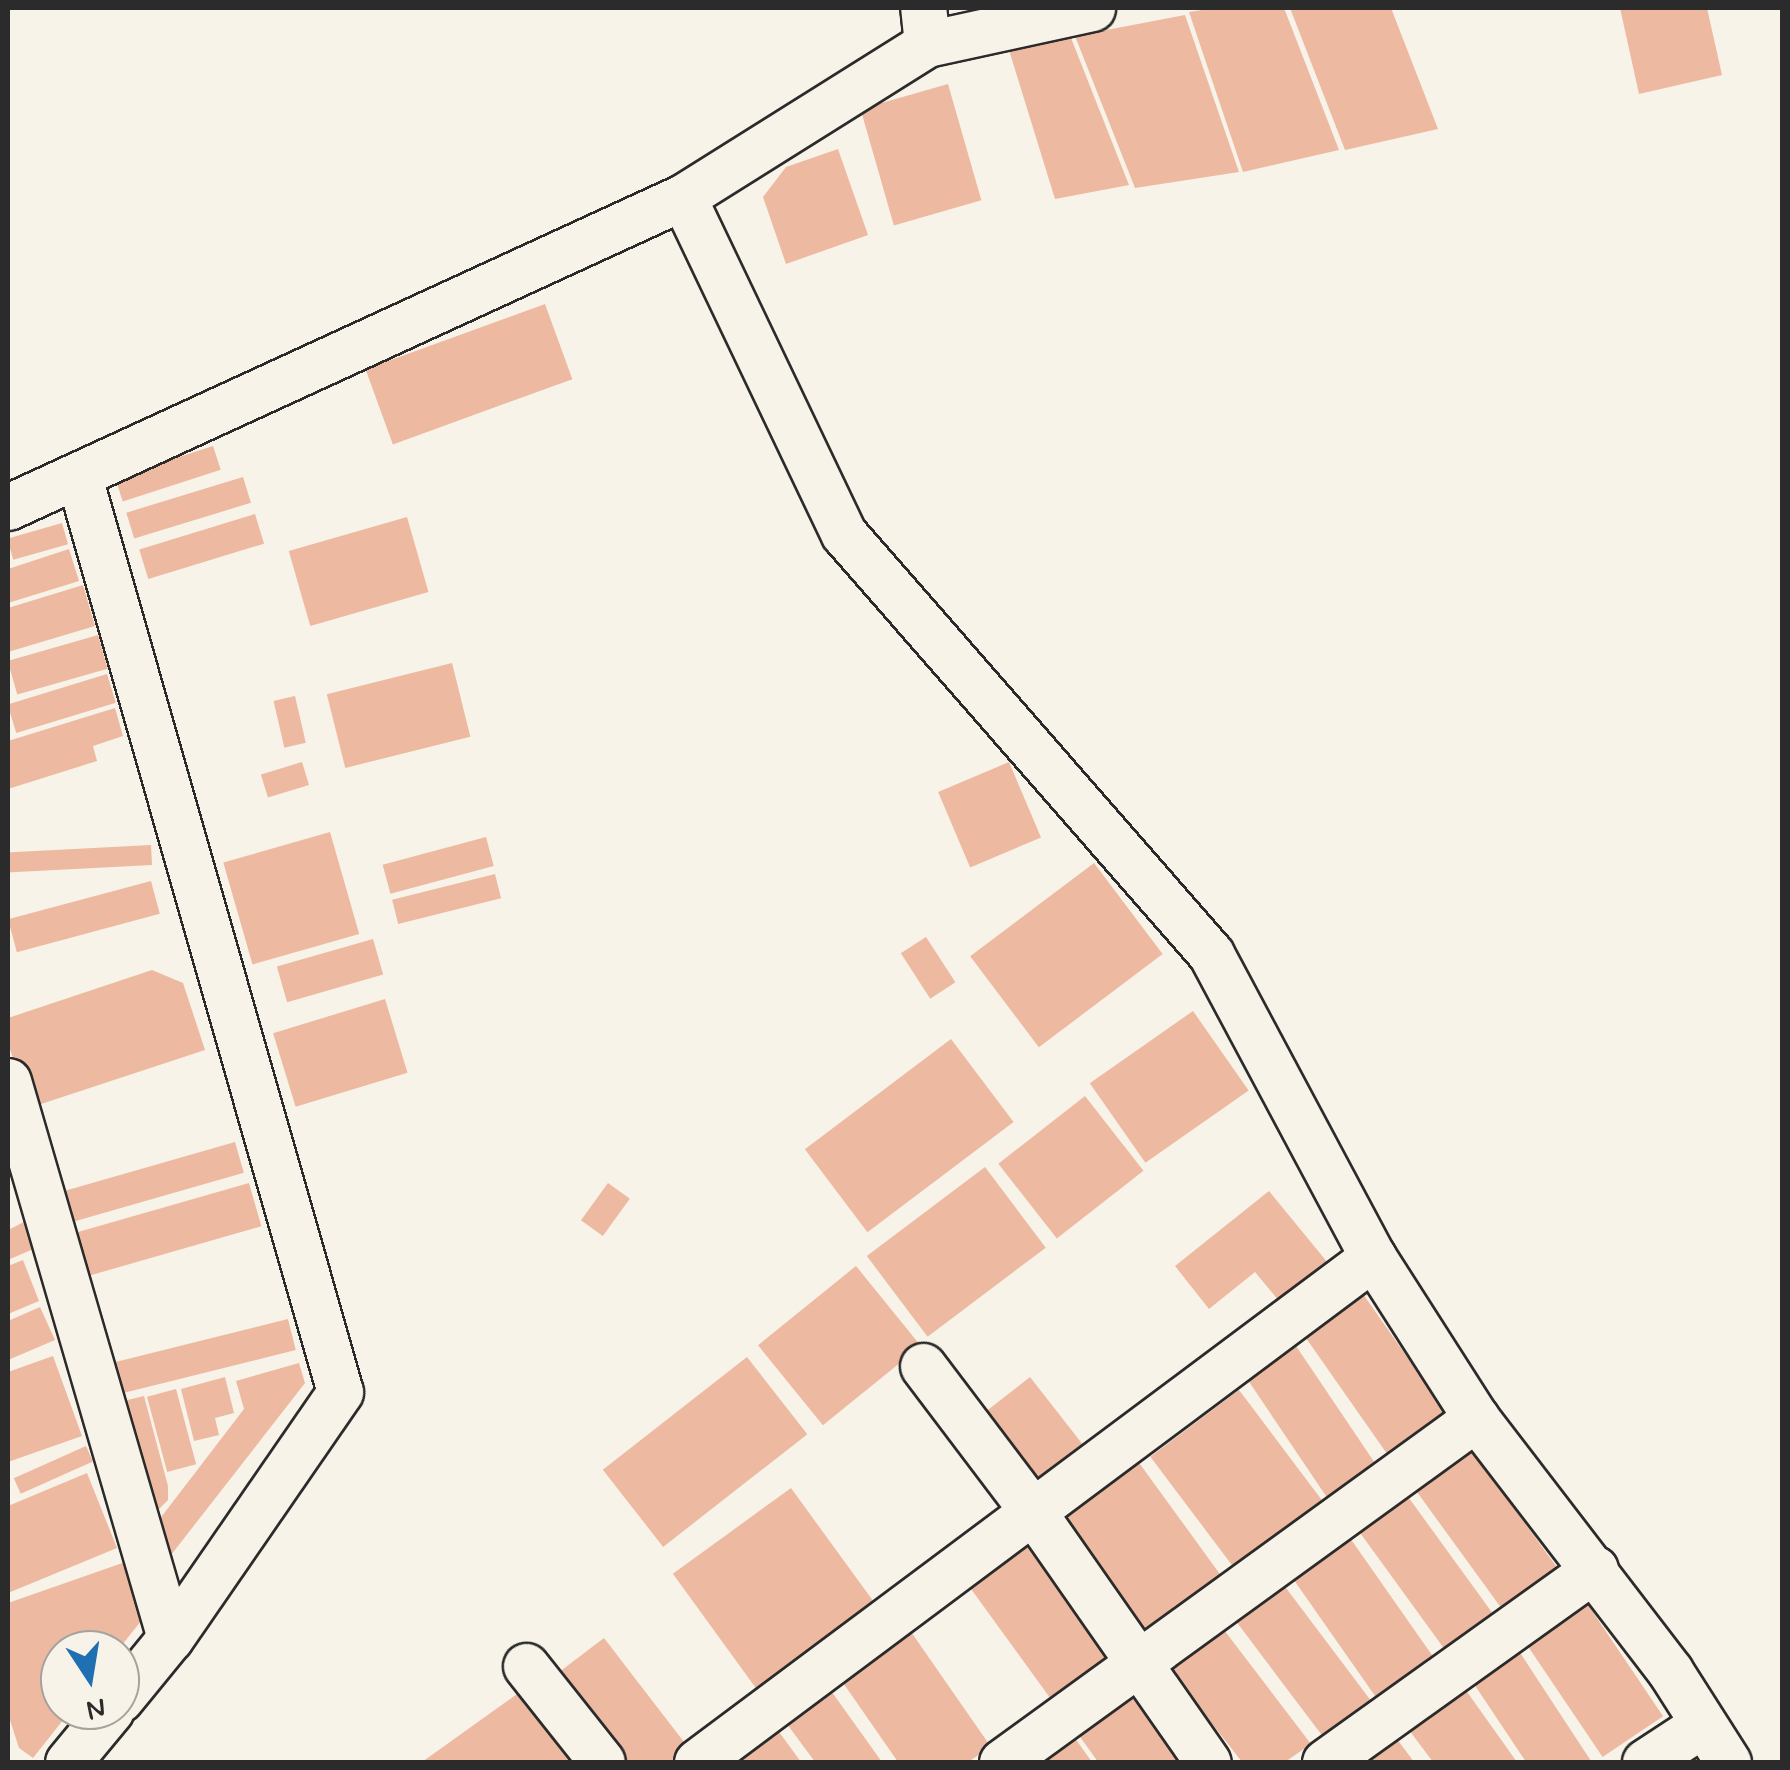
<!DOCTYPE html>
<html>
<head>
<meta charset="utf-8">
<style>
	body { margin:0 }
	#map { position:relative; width:1790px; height:1770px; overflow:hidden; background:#f7f3e8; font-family:Mynerve,sans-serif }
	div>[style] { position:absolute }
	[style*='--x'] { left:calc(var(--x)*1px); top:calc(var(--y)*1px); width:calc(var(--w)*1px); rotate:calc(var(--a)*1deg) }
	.building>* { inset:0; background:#eeb9a1; transform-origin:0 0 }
	.roads { filter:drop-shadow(2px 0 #2b2b2b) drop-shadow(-2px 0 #2b2b2b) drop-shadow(0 2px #2b2b2b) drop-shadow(0 -2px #2b2b2b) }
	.street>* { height:45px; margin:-22.5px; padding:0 22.5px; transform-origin:22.5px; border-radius:22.5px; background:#f7f3e8 }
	span { translate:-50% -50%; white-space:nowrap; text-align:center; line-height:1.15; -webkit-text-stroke:9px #f7f3e8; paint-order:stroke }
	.frame { position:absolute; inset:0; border:10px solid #2b2b2b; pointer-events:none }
	.north { position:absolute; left:40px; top:1630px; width:100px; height:100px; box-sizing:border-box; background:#f7f3e8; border:2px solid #a5a39c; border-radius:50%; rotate:168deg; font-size:28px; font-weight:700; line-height:40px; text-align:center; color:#2b2b2b }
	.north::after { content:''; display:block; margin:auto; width:35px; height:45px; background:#1f6fb2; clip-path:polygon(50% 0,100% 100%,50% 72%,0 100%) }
</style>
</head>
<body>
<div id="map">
	<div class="building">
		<i style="clip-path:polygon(1215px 8px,1284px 8px,1339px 150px,1243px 172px,1189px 12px)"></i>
		<i style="clip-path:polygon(1290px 8px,1391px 8px,1438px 129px,1345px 150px)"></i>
		<i style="clip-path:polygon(1620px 8px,1707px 8px,1722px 75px,1639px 94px)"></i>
		<i style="clip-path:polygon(1185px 15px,1239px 172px,1135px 188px,1075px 36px)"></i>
		<i style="clip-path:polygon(1071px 38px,1129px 185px,1055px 199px,1009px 50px)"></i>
		<i style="left:948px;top:84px;width:121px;height:91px;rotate:74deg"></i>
		<i style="clip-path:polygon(838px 149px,868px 235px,786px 264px,763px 197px,786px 167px)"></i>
		<i style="left:545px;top:304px;width:80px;height:191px;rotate:70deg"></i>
		<i style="left:213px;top:446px;width:25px;height:103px;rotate:72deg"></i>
		<i style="left:243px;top:477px;width:27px;height:122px;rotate:73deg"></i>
		<i style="left:255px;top:514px;width:31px;height:121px;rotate:73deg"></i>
		<i style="left:407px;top:517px;width:78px;height:123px;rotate:74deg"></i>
		<i style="left:62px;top:523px;width:22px;height:57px;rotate:74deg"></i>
		<i style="clip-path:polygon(69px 549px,79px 581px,8px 603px,8px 569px)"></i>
		<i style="clip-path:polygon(83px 585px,95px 626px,8px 652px,8px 608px)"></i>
		<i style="left:98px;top:635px;width:35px;height:94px;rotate:74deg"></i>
		<i style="left:452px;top:663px;width:76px;height:129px;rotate:76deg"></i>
		<i style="left:107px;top:674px;width:30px;height:104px;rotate:73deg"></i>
		<i style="left:295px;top:696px;width:48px;height:22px;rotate:77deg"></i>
		<i style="clip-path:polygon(115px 708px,123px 736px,93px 746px,97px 761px,8px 789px,8px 741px)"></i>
		<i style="left:302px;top:762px;width:24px;height:43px;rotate:73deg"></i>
		<i style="left:1009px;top:762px;width:82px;height:77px;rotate:67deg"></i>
		<i style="left:330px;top:832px;width:106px;height:111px;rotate:74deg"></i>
		<i style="left:486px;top:837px;width:30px;height:107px;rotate:75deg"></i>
		<i style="left:151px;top:845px;width:20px;height:150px;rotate:87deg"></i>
		<i style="left:1094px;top:863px;width:114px;height:155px;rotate:53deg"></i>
		<i style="left:495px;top:874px;width:25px;height:106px;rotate:76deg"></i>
		<i style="left:151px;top:881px;width:34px;height:148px;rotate:75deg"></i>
		<i style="left:926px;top:937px;width:54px;height:30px;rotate:57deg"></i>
		<i style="left:373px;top:939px;width:37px;height:100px;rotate:74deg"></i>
		<i style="clip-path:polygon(152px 970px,183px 983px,205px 1050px,29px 1108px,8px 1043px,8px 1018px)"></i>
		<i style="left:385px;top:999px;width:77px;height:117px;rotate:73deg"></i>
		<i style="left:1193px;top:1011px;width:97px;height:126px;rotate:55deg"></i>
		<i style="left:951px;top:1039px;width:104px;height:183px;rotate:53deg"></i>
		<i style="left:1085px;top:1096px;width:95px;height:110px;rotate:52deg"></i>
		<i style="left:235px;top:1142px;width:32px;height:184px;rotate:74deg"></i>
		<i style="left:985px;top:1167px;width:101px;height:148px;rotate:53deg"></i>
		<i style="left:249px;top:1183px;width:45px;height:186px;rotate:74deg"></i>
		<i style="left:608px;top:1183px;width:27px;height:46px;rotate:36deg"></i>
		<i style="clip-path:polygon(1269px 1191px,1332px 1268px,1284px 1307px,1255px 1272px,1209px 1309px,1175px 1266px)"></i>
		<i style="clip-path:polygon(26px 1221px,38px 1247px,8px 1260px,8px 1230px)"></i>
		<i style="clip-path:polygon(23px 1260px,39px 1301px,8px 1314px,8px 1266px)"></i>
		<i style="left:856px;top:1266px;width:103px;height:126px;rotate:51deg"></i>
		<i style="left:1356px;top:1284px;width:158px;height:72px;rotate:55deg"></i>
		<i style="clip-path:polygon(40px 1307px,55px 1340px,8px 1360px,8px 1321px)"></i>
		<i style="left:288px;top:1319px;width:32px;height:185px;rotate:76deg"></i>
		<i style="left:1292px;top:1340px;width:154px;height:59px;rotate:56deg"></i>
		<i style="clip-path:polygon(53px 1356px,82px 1436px,8px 1462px,8px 1372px)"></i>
		<i style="left:747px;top:1357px;width:98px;height:183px;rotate:52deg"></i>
		<i style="clip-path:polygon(299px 1363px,305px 1383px,164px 1564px,152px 1529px,244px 1409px,236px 1381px)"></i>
		<i style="clip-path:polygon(225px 1377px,234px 1413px,215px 1418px,219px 1435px,194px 1441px,181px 1389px)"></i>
		<i style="left:1030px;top:1377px;width:92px;height:61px;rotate:52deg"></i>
		<i style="left:176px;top:1389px;width:78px;height:30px;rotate:75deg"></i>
		<i style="left:1239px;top:1390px;width:142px;height:111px;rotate:53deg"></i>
		<i style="clip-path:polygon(144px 1396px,168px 1486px,168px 1500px,150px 1518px,119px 1402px)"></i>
		<i style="left:86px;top:1446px;width:17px;height:79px;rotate:66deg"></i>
		<i style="left:1471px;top:1449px;width:160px;height:69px;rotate:54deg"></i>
		<i style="left:1137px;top:1460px;width:143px;height:94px;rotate:54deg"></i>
		<i style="clip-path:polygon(87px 1473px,117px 1548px,8px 1593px,8px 1506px)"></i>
		<i style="left:791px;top:1488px;width:150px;height:146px;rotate:54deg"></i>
		<i style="left:1406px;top:1494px;width:155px;height:60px;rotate:54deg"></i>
		<i style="left:1350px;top:1538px;width:148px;height:70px;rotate:55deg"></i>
		<i style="left:1028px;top:1545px;width:143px;height:72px;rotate:54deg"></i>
		<i style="clip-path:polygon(131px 1560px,149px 1611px,118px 1650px,60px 1650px,60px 1710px,71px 1710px,33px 1758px,19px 1748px,8px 1714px,8px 1603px)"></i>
		<i style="left:1280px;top:1580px;width:154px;height:60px;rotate:53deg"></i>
		<i style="left:1582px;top:1596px;width:145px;height:73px;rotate:56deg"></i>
		<i style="clip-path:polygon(1221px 1626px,1311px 1744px,1285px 1762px,1242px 1762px,1167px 1666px)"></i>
		<i style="clip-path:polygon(909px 1629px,991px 1747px,968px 1762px,898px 1762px,839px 1677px)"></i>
		<i style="clip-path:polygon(604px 1638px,694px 1755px,684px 1762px,614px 1762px,550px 1679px)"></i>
		<i style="clip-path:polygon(1515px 1645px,1591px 1761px,1588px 1762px,1526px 1762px,1468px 1675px)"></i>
		<i style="clip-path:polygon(1460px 1682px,1517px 1762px,1433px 1762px,1403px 1722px)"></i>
		<i style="clip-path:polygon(1133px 1686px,1185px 1762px,1098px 1762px,1073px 1727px)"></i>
		<i style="clip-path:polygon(829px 1688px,882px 1762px,815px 1762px,784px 1720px)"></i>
		<i style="clip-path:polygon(524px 1689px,578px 1762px,422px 1762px)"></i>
		<i style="clip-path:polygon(774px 1725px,801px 1762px,720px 1762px)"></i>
		<i style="clip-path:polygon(1072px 1734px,1092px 1762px,1030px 1762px)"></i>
		<i style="clip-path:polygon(1394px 1735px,1414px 1762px,1356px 1762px)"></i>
	</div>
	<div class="roads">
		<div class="street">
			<i style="--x:927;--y:44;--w:169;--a:-12.3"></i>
			<i style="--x:683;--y:197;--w:373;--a:64.5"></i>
			<i style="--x:844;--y:534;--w:558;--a:48.85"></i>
			<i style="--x:1211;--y:954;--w:344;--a:61.9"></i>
			<i style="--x:1373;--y:1257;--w:191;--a:57.4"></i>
			<i style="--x:1476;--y:1418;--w:319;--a:52.5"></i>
			<i style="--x:1670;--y:1671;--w:108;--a:57.5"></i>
			<i style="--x:79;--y:477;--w:951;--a:74.08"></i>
			<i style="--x:340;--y:1392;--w:299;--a:124.6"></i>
			<i style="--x:170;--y:1638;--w:79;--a:129.3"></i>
			<i style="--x:8;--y:507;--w:743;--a:-24.67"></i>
			<i style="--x:683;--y:197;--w:288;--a:-32.1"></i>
			<i style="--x:927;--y:44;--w:36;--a:-96"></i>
			<i style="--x:8;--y:1081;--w:580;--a:73.78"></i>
			<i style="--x:923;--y:1366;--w:181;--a:52.9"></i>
			<i style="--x:1032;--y:1510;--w:307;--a:55.1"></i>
			<i style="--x:526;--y:1666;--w:122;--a:51.6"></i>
			<i style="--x:68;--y:1762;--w:67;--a:-50.4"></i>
			<i style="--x:697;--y:1762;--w:844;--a:-36.76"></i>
			<i style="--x:1002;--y:1762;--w:586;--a:-35.97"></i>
			<i style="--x:1325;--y:1762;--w:332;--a:-35.6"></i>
			<i style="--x:1645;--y:1762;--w:69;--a:-33.2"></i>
		</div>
	</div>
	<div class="frame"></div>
	<div class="north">N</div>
</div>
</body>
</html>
